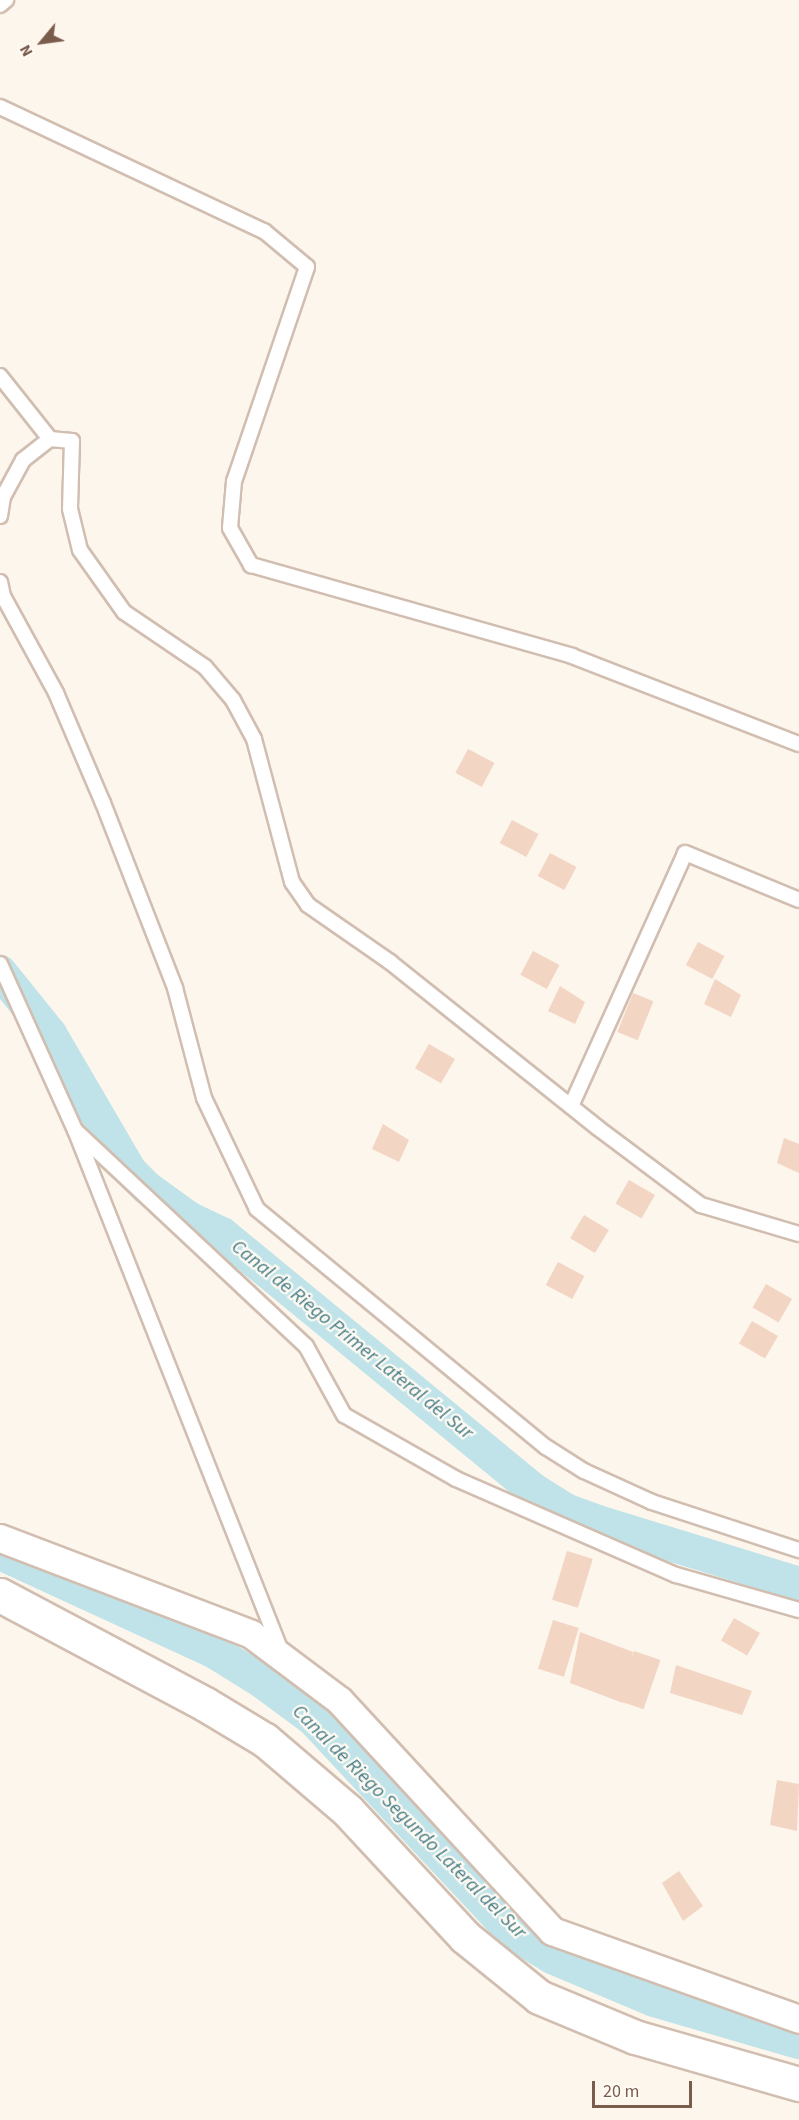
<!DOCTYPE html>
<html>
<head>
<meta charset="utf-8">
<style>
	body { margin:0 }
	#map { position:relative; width:799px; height:2120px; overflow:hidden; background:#fdf6ec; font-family:"Source Sans 3",sans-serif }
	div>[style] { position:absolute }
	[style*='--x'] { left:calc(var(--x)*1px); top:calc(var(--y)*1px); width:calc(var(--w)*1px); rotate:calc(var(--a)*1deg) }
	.canal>* { height:34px; margin:-17px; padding:0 17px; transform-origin:17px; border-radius:17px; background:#bfe3e8 }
	.building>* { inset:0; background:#f3d5c3; transform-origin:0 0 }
	.roads { filter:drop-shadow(2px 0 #d1beb0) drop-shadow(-2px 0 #d1beb0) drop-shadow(0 2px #d1beb0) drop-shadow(0 -2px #d1beb0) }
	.lane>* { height:14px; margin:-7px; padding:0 7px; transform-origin:7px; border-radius:7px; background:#fff }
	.street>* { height:27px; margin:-13.5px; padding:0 13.5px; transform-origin:13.5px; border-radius:13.5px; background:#fff }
	.secondary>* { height:33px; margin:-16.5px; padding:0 16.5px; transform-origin:16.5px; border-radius:16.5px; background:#fff }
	span { translate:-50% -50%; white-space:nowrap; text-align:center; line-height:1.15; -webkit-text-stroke:4.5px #fffaf3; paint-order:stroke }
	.water-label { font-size:20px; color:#437c86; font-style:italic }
	.north { position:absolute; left:12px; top:12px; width:60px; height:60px; -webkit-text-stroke:4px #fffaf3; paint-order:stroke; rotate:241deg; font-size:16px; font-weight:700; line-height:24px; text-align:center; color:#7a5c4d }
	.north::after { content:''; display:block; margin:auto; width:21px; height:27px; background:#7a5c4d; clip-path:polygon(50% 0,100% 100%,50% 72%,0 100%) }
	.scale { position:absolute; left:592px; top:2081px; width:100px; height:27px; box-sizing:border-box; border:3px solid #7a5c4d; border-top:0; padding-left:8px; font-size:18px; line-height:21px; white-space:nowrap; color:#7a5c4d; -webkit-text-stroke:4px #fffaf3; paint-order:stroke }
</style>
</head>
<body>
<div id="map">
	<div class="canal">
		<i style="--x:0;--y:972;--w:80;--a:51.1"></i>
		<i style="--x:50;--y:1034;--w:159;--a:59.7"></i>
		<i style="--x:130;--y:1171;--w:24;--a:45"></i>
		<i style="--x:147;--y:1188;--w:53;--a:35.8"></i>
		<i style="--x:190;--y:1219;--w:35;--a:25"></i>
		<i style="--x:222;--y:1234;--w:401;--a:39.4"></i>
		<i style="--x:532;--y:1489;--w:39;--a:32"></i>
		<i style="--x:565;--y:1510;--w:35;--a:20"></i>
		<i style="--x:598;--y:1522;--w:210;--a:17.1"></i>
		<i style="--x:0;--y:1553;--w:237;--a:24.7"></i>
		<i style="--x:215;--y:1652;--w:57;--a:32"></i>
		<i style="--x:263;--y:1682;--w:62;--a:36.5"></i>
		<i style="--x:313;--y:1719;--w:293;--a:46.9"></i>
		<i style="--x:513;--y:1933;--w:46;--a:31.6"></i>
		<i style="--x:552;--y:1957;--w:111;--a:22.9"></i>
		<i style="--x:654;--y:2000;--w:151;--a:16.2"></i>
	</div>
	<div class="building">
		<i style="left:468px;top:749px;width:30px;height:27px;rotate:28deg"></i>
		<i style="left:512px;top:820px;width:30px;height:26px;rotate:28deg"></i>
		<i style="left:550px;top:853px;width:30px;height:26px;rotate:28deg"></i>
		<i style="left:698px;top:942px;width:30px;height:26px;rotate:28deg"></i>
		<i style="left:533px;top:951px;width:30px;height:27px;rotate:28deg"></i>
		<i style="clip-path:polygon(715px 979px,741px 995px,731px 1017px,704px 1004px)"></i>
		<i style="clip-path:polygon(560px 986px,585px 1002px,575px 1024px,548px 1011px)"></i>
		<i style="left:633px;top:993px;width:22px;height:42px;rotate:22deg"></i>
		<i style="left:429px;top:1044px;width:30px;height:28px;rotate:30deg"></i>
		<i style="clip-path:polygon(383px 1124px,409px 1140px,399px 1162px,372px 1149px)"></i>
		<i style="clip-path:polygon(784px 1138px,799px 1144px,799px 1173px,777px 1163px)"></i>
		<i style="left:629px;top:1180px;width:30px;height:27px;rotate:30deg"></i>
		<i style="left:584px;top:1215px;width:29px;height:27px;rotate:31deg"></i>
		<i style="left:558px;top:1262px;width:30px;height:26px;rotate:28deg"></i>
		<i style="left:766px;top:1284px;width:30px;height:27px;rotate:30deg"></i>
		<i style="left:752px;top:1321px;width:30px;height:26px;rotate:30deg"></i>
		<i style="left:567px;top:1551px;width:27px;height:51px;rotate:17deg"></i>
		<i style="left:734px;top:1618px;width:30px;height:26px;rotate:30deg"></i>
		<i style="left:553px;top:1620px;width:27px;height:51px;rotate:17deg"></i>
		<i style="clip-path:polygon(580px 1632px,633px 1652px,623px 1703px,570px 1683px)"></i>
		<i style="left:634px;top:1651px;width:28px;height:52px;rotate:19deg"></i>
		<i style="clip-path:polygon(676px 1665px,752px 1691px,742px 1715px,670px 1693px)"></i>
		<i style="clip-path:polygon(777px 1780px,799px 1784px,797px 1831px,770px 1825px)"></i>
		<i style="clip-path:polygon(679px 1871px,703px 1906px,683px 1921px,662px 1883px)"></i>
	</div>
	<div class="roads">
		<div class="lane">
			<i style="--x:0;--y:5;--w:8;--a:-40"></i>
			<i style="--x:0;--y:107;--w:292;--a:25.2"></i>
			<i style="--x:264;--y:231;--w:56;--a:39.9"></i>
			<i style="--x:307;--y:267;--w:226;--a:108.8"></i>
			<i style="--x:234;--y:481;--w:47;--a:94.9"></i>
			<i style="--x:230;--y:528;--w:43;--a:60.4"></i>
			<i style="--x:251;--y:565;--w:334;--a:15.8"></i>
			<i style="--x:572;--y:656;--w:243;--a:21.2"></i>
			<i style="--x:0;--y:376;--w:80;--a:51.6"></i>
			<i style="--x:0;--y:516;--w:19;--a:-81"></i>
			<i style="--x:3;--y:497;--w:42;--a:-61.6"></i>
			<i style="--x:23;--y:460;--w:34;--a:-38"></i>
			<i style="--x:50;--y:439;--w:22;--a:5"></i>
			<i style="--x:72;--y:441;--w:68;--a:91.7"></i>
			<i style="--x:70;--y:509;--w:42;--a:76.3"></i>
			<i style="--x:80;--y:550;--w:76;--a:54.6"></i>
			<i style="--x:124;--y:612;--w:98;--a:34.2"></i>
			<i style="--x:205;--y:667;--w:43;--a:49.7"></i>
			<i style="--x:233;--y:700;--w:44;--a:61.7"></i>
			<i style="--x:254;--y:739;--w:148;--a:75.1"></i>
			<i style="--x:292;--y:882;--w:28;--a:55"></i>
			<i style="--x:308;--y:905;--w:100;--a:34.8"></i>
			<i style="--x:390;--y:962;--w:266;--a:38.6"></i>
			<i style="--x:598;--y:1128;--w:129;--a:36.8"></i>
			<i style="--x:701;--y:1205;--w:102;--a:16.5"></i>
			<i style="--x:0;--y:582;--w:14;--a:78"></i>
			<i style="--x:3;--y:596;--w:111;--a:61.3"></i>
			<i style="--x:56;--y:693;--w:120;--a:66.9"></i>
			<i style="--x:103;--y:803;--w:199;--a:68.7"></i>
			<i style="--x:175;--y:988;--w:114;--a:75.2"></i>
			<i style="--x:204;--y:1098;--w:123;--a:64.5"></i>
			<i style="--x:257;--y:1209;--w:374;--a:39.5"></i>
			<i style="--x:546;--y:1447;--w:45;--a:32.3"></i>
			<i style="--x:584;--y:1471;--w:75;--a:24.5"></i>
			<i style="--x:652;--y:1502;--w:155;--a:18.1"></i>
			<i style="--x:0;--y:964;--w:182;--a:65.7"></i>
			<i style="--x:75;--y:1130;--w:560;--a:68.43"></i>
			<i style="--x:571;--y:1106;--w:277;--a:-65.7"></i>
			<i style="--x:685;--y:853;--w:123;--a:22.4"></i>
			<i style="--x:75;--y:1130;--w:316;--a:43.1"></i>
			<i style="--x:306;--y:1346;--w:79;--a:61.2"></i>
			<i style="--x:344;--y:1415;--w:129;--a:29.7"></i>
			<i style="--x:456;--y:1479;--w:240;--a:23.6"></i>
			<i style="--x:676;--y:1575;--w:128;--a:15.9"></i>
		</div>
		<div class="street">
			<i style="--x:0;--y:1538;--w:269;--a:20.9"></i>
			<i style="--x:251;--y:1634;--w:110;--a:36.9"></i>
			<i style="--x:339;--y:1700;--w:314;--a:47.3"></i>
			<i style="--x:552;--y:1931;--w:262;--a:19.6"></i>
		</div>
		<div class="secondary">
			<i style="--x:0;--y:1595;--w:232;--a:28"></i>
			<i style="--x:205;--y:1704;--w:70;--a:31"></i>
			<i style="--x:265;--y:1740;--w:109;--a:40.5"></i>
			<i style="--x:348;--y:1811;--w:172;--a:47.1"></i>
			<i style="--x:465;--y:1937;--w:95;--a:39"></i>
			<i style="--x:539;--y:1997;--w:104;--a:22.6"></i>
			<i style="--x:635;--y:2037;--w:171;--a:16"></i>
		</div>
	</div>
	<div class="water-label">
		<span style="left:352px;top:1340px;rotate:39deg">Canal de Riego Primer Lateral del Sur</span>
		<span style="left:409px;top:1822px;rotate:45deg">Canal de Riego Segundo Lateral del Sur</span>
	</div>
	<div class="north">N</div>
	<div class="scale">20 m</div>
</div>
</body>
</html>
